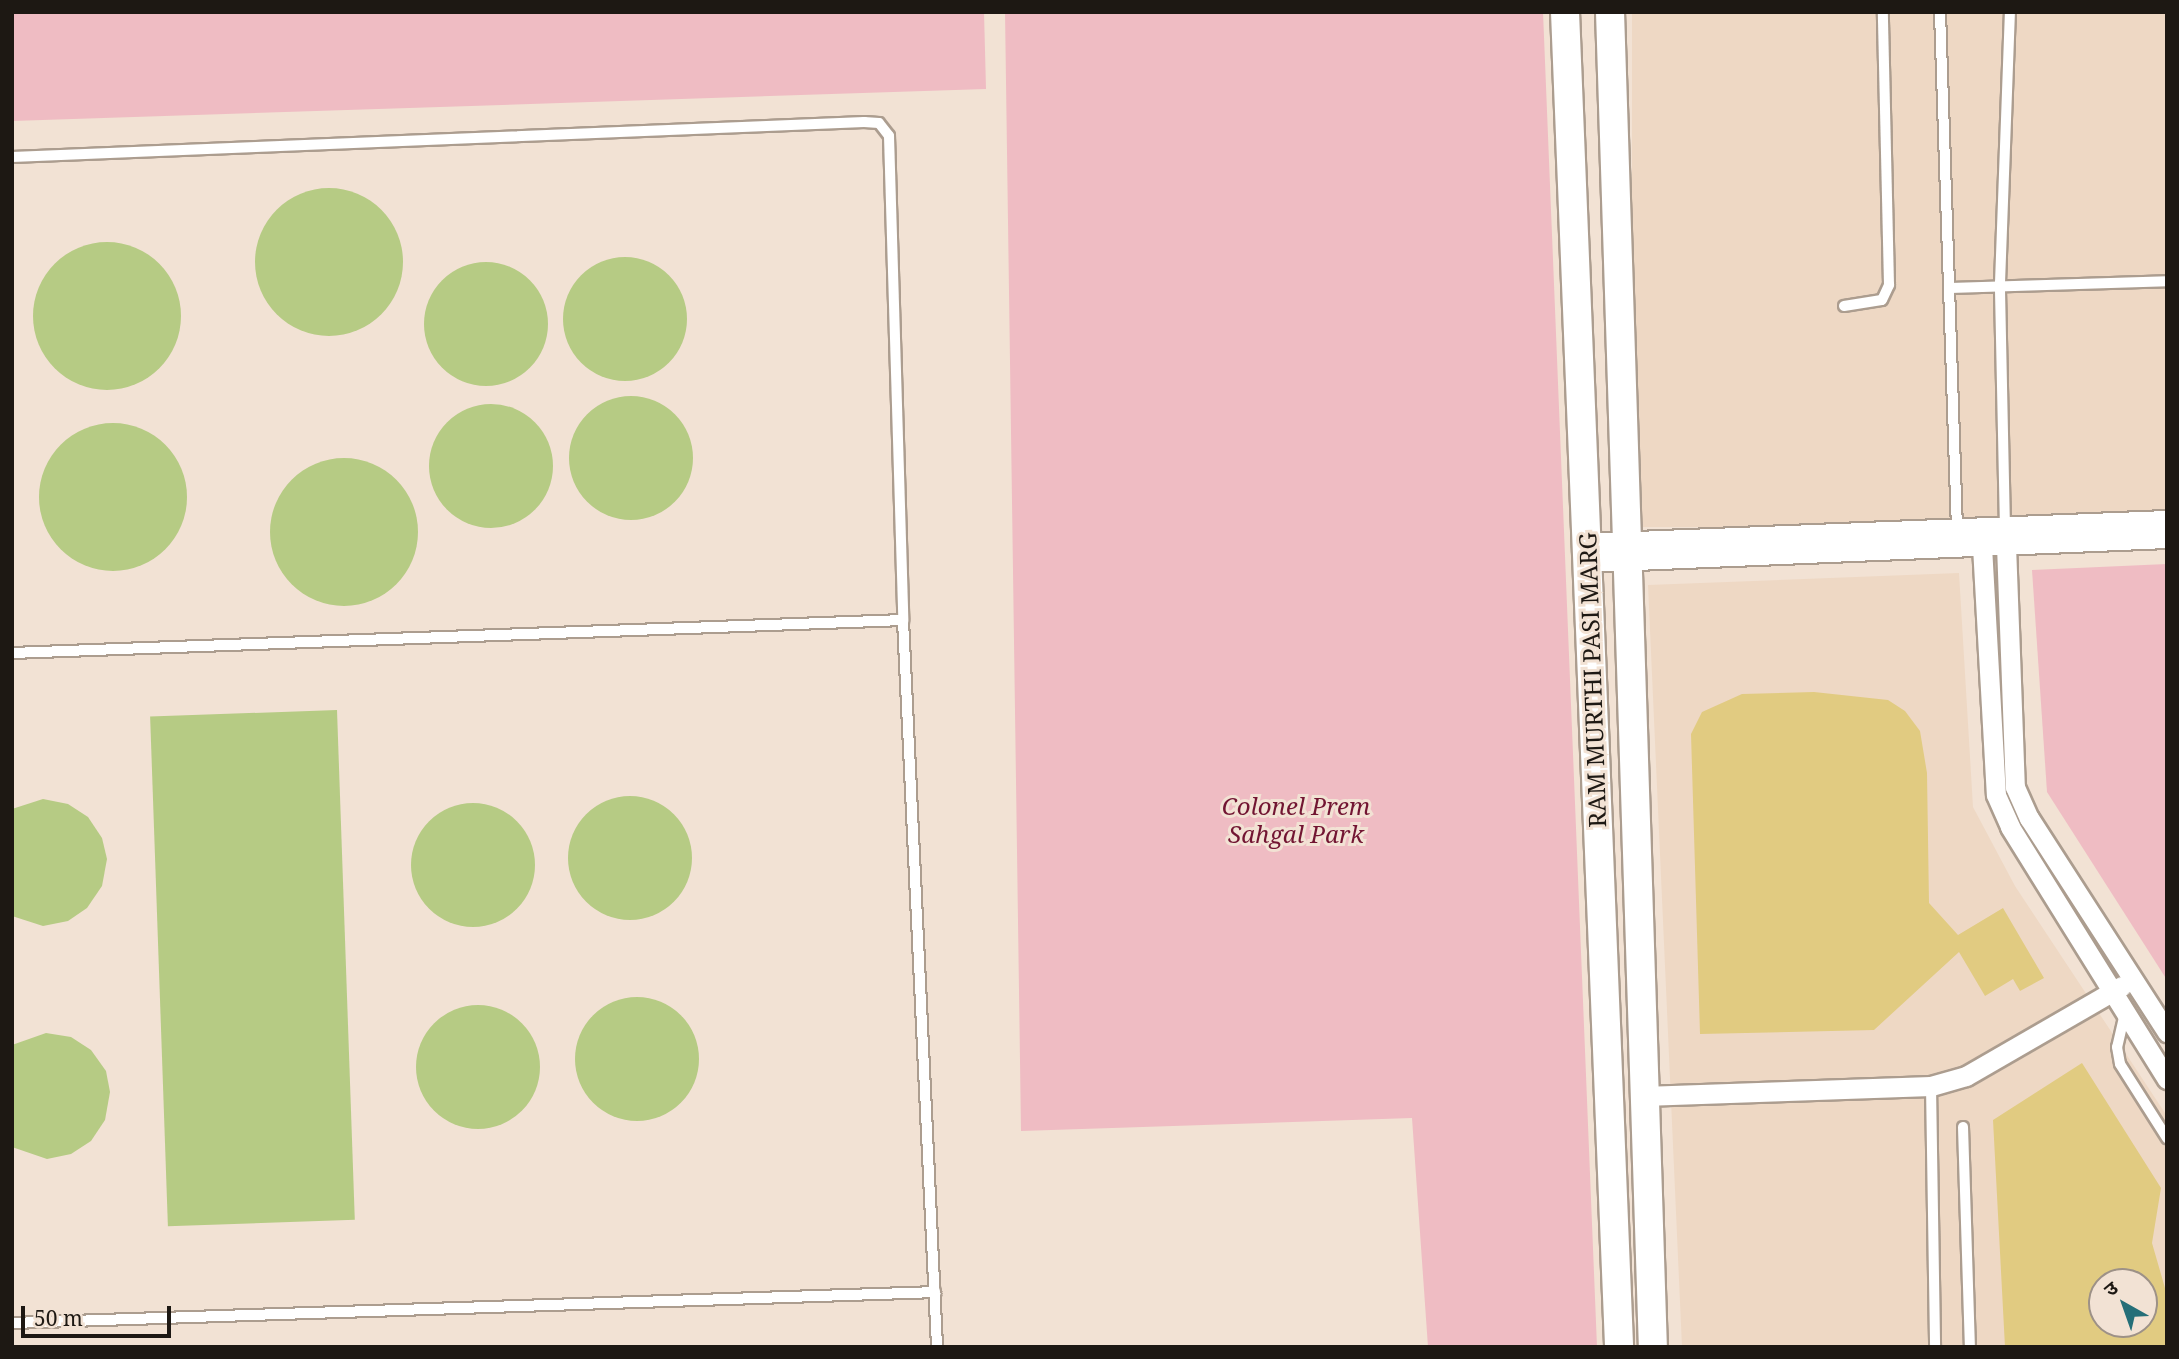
<!DOCTYPE html>
<html>
<head>
<meta charset="utf-8">
<style>
	body { margin:0 }
	#map { position:relative; width:2179px; height:1359px; overflow:hidden; background:#f2e2d4; font-family:"Noto Serif","Noto Sans Devanagari",serif }
	div>[style] { position:absolute }
	[style*='--x'] { left:calc(var(--x)*1px); top:calc(var(--y)*1px); width:calc(var(--w)*1px); rotate:calc(var(--a)*1deg) }
	.built>* { inset:0; background:#eed8c4; transform-origin:0 0 }
	.green>* { inset:0; background:#efbcc3 }
	.water>* { inset:0; background:#b6cb84; transform-origin:0 0 }
	.round { border-radius:50% }
	.building>* { inset:0; background:#e1cb81 }
	.roads { filter:drop-shadow(2px 0 #ac9d8f) drop-shadow(-2px 0 #ac9d8f) drop-shadow(0 2px #ac9d8f) drop-shadow(0 -2px #ac9d8f) }
	.lane>* { height:10px; margin:-5px; padding:0 5px; transform-origin:5px; border-radius:5px; background:#fff }
	.street>* { height:19px; margin:-9.5px; padding:0 9.5px; transform-origin:9.5px; border-radius:9.5px; background:#fff }
	.secondary>* { height:28px; margin:-14px; padding:0 14px; transform-origin:14px; border-radius:14px; background:#fff }
	span { translate:-50% -50%; white-space:nowrap; text-align:center; line-height:1.15; -webkit-text-stroke:6px #f2e2d4; paint-order:stroke }
	.street-label { font-size:24px; color:#1d1813 }
	.park-label { font-size:24px; color:#721532; font-style:italic }
	.frame { position:absolute; inset:0; border:14px solid #1d1813; pointer-events:none }
	.north { position:absolute; left:2088px; top:1268px; width:70px; height:70px; box-sizing:border-box; background:#f2e2d4; border:2px solid #9d9187; border-radius:50%; rotate:320deg; font-size:19px; font-weight:700; line-height:28px; text-align:center; color:#1d1813 }
	.north::after { content:''; display:block; margin:auto; width:24px; height:32px; background:#256f78; clip-path:polygon(50% 0,100% 100%,50% 72%,0 100%) }
	.scale { position:absolute; left:21px; top:1306px; width:150px; height:32px; box-sizing:border-box; border:4px solid #1d1813; border-top:0; padding-left:9px; font-size:21px; line-height:24px; white-space:nowrap; color:#1d1813; -webkit-text-stroke:5px #f2e2d4; paint-order:stroke }
</style>
</head>
<body>
<div id="map">
	<div class="built">
		<i style="left:1632px;top:12px;width:535px;height:515px"></i>
		<i style="clip-path:polygon(evenodd,1959px 573px,1973px 807px,2015px 886px,2167px 1116px,2167px 1347px,1682px 1347px,1648px 585px,1959px 573px,2102px 1282px,2144px 1282px,2144px 1324px,2102px 1324px,2102px 1282px)"></i>
	</div>
	<div class="green">
		<i style="clip-path:polygon(12px 12px,984px 12px,986px 89px,12px 121px)"></i>
		<i style="clip-path:polygon(1005px 12px,1543px 12px,1597px 1347px,1428px 1347px,1412px 1118px,1021px 1131px)"></i>
		<i style="clip-path:polygon(2167px 564px,2167px 980px,2047px 792px,2032px 570px)"></i>
	</div>
	<div class="water">
		<i class="round" style="left:255px;top:188px;width:148px;height:148px"></i>
		<i class="round" style="left:33px;top:242px;width:148px;height:148px"></i>
		<i class="round" style="left:563px;top:257px;width:124px;height:124px"></i>
		<i class="round" style="left:424px;top:262px;width:124px;height:124px"></i>
		<i class="round" style="left:569px;top:396px;width:124px;height:124px"></i>
		<i class="round" style="left:429px;top:404px;width:124px;height:124px"></i>
		<i class="round" style="left:39px;top:423px;width:148px;height:148px"></i>
		<i class="round" style="left:270px;top:458px;width:148px;height:148px"></i>
		<i style="left:337px;top:710px;width:510px;height:187px;rotate:88deg"></i>
		<i class="round" style="left:568px;top:796px;width:124px;height:124px"></i>
		<i style="clip-path:polygon(43px 799px,68px 804px,88px 817px,102px 838px,107px 859px,102px 886px,87px 908px,68px 921px,43px 926px,12px 916px,12px 809px)"></i>
		<i class="round" style="left:411px;top:803px;width:124px;height:124px"></i>
		<i class="round" style="left:575px;top:997px;width:124px;height:124px"></i>
		<i class="round" style="left:416px;top:1005px;width:124px;height:124px"></i>
		<i style="clip-path:polygon(46px 1033px,71px 1037px,91px 1050px,106px 1071px,110px 1092px,105px 1120px,91px 1141px,71px 1154px,47px 1159px,12px 1147px,12px 1045px)"></i>
	</div>
	<div class="building">
		<i style="clip-path:polygon(1814px 692px,1888px 700px,1905px 711px,1920px 731px,1927px 773px,1929px 903px,1958px 935px,2003px 908px,2044px 978px,2020px 991px,2013px 979px,1985px 996px,1959px 952px,1874px 1030px,1700px 1034px,1691px 734px,1702px 712px,1742px 694px)"></i>
		<i style="clip-path:polygon(evenodd,2082px 1063px,2161px 1188px,2152px 1243px,2167px 1295px,2167px 1347px,2005px 1347px,1993px 1120px,2082px 1063px,2102px 1282px,2144px 1282px,2144px 1324px,2102px 1324px,2102px 1282px)"></i>
	</div>
	<div class="roads">
		<div class="lane">
			<i style="--x:1940;--y:12;--w:517;--a:88.12"></i>
			<i style="--x:12;--y:157;--w:853;--a:-2.35"></i>
			<i style="--x:864;--y:122;--w:15;--a:4"></i>
			<i style="--x:879;--y:123;--w:16;--a:52"></i>
			<i style="--x:889;--y:136;--w:484;--a:88.3"></i>
			<i style="--x:903;--y:620;--w:728;--a:87.32"></i>
			<i style="--x:1950;--y:288;--w:217;--a:-1.8"></i>
			<i style="--x:1844;--y:306;--w:38;--a:-9"></i>
			<i style="--x:1882;--y:300;--w:17;--a:-65"></i>
			<i style="--x:1889;--y:285;--w:273;--a:-91.3"></i>
			<i style="--x:2005;--y:529;--w:246;--a:-91.2"></i>
			<i style="--x:2000;--y:283;--w:271;--a:-87.9"></i>
			<i style="--x:12;--y:653;--w:892;--a:-2.12"></i>
			<i style="--x:2125;--y:1013;--w:35;--a:103"></i>
			<i style="--x:2117;--y:1047;--w:17;--a:80"></i>
			<i style="--x:2120;--y:1064;--w:88;--a:57.6"></i>
			<i style="--x:1931;--y:1086;--w:261;--a:89.1"></i>
			<i style="--x:1963;--y:1127;--w:220;--a:88.2"></i>
			<i style="--x:12;--y:1323;--w:924;--a:-1.92"></i>
		</div>
		<div class="street">
			<i style="--x:1586;--y:543;--w:581;--a:-2.27"></i>
			<i style="--x:2006;--y:545;--w:242;--a:87.9"></i>
			<i style="--x:2015;--y:787;--w:34;--a:66"></i>
			<i style="--x:2029;--y:818;--w:255;--a:57.2"></i>
			<i style="--x:1982;--y:546;--w:249;--a:86.8"></i>
			<i style="--x:1996;--y:795;--w:35;--a:66"></i>
			<i style="--x:2010;--y:827;--w:297;--a:58.1"></i>
			<i style="--x:1587;--y:562;--w:580;--a:-2.37"></i>
			<i style="--x:1643;--y:1096;--w:288;--a:-2"></i>
			<i style="--x:1931;--y:1086;--w:36;--a:-16"></i>
			<i style="--x:1966;--y:1076;--w:180;--a:-30"></i>
		</div>
		<div class="secondary">
			<i style="--x:1565;--y:12;--w:1336;--a:87.68"></i>
			<i style="--x:1610;--y:12;--w:1336;--a:88.16"></i>
		</div>
	</div>
	<div class="street-label">
		<span style="left:1592px;top:680px;rotate:-92deg">RAM MURTHI PASI MARG</span>
	</div>
	<div class="park-label">
		<span style="left:1296px;top:820px">Colonel Prem<br>Sahgal Park</span>
	</div>
	<div class="frame"></div>
	<div class="north">उ</div>
	<div class="scale">50 m</div>
</div>
</body>
</html>
